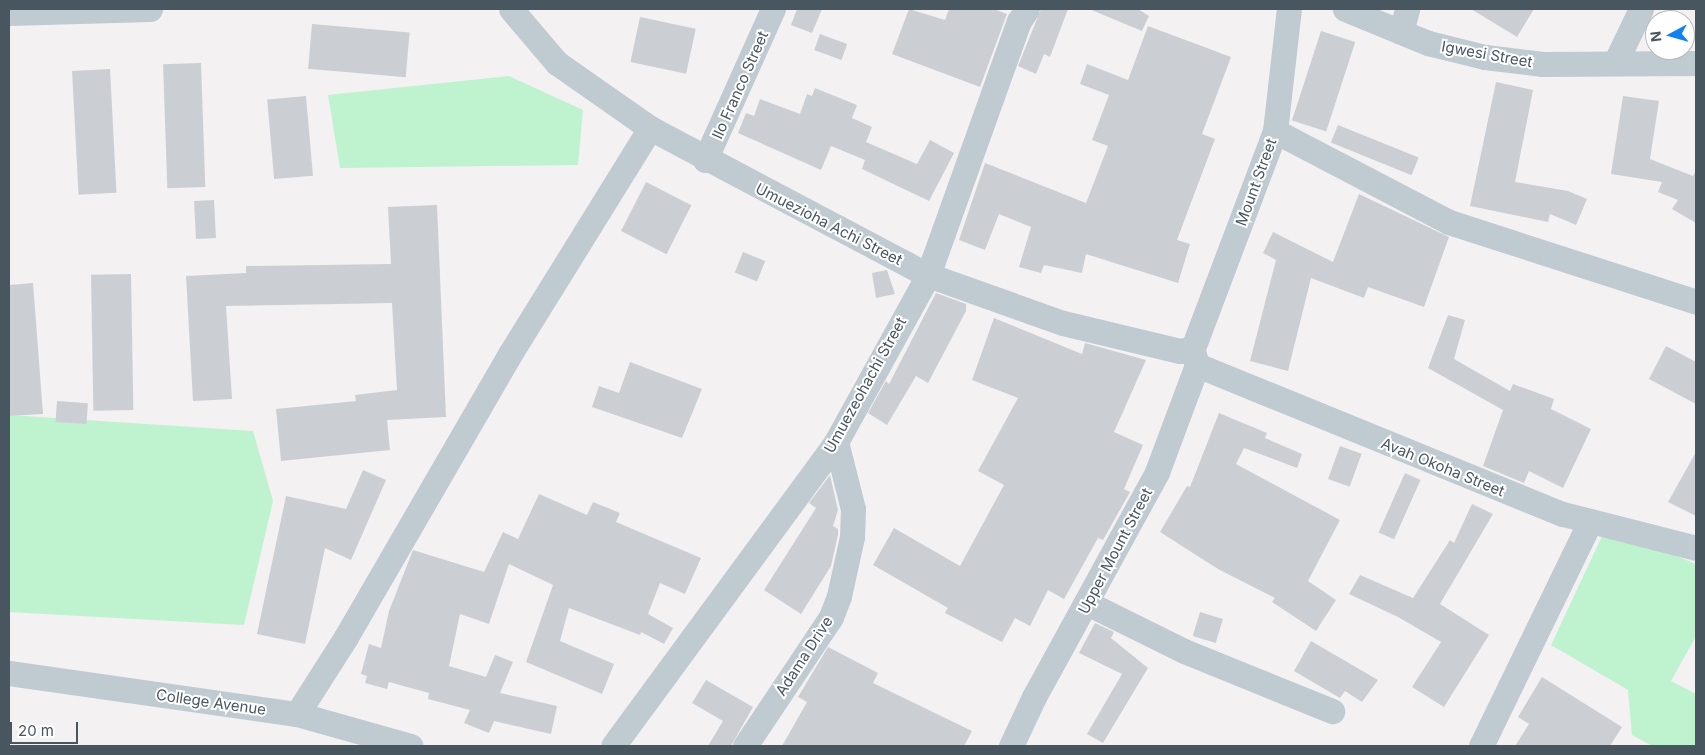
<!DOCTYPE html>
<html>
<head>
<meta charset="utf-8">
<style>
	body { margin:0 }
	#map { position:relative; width:1705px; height:755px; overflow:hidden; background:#f4f1f2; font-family:Inter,sans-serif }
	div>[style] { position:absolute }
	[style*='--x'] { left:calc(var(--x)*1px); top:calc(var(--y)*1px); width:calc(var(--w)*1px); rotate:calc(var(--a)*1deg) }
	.green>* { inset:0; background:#bff2cf }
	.building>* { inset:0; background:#cbcfd4; transform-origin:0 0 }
	.street>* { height:25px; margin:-12.5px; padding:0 12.5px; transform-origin:12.5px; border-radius:12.5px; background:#bfcad1 }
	span { translate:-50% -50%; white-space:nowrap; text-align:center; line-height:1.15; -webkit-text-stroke:4px #fff; paint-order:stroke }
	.street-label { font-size:15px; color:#485660 }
	.frame { position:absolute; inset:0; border:10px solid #485660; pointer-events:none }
	.north { position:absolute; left:1645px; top:10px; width:50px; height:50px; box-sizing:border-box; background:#fff; border:1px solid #b6bbbf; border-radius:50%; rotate:264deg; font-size:14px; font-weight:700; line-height:20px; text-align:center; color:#485660 }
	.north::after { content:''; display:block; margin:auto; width:18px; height:22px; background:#0f81f0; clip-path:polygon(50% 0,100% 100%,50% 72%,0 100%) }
	.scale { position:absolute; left:10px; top:722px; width:68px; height:22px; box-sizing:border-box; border:2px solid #485660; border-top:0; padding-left:6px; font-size:15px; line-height:18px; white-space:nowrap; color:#485660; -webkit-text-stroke:4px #fff; paint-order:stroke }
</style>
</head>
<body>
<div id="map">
	<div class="green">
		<i style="clip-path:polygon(509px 76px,583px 110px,578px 165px,340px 168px,328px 95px)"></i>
		<i style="clip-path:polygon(9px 415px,253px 431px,273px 501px,244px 625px,9px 612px)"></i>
		<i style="clip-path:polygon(1603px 534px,1654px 547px,1696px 564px,1696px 636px,1671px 681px,1696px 694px,1696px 746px,1652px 746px,1632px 735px,1628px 690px,1551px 645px)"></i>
	</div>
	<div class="building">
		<i style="clip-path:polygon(797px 9px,822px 9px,812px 33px,791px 25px)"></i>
		<i style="clip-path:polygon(909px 9px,945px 20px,949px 9px,994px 9px,1007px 14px,980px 87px,892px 54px)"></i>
		<i style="clip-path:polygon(1041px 9px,1068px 9px,1050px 57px,1044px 54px,1036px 74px,1018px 66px)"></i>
		<i style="clip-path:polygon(1089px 9px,1138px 9px,1149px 16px,1142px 31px)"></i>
		<i style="clip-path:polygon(1471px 9px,1534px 9px,1517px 37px)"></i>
		<i style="left:640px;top:17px;width:57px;height:46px;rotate:12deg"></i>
		<i style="left:312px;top:24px;width:98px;height:45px;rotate:5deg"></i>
		<i style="clip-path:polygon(1148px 26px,1231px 57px,1202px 134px,1215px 139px,1177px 240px,1190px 244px,1178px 283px,1086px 254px,1082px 273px,1044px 265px,1041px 273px,1019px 267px,1031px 227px,999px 214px,985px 250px,959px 240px,985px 163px,1086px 203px,1108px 146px,1092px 140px,1109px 95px,1080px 84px,1087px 64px,1128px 80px)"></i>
		<i style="left:1321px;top:31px;width:36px;height:94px;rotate:18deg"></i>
		<i style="left:820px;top:34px;width:29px;height:17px;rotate:20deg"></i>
		<i style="left:201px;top:63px;width:124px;height:38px;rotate:88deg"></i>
		<i style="left:110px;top:69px;width:124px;height:38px;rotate:87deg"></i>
		<i style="clip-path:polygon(1496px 82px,1533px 90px,1515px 182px,1568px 191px,1587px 199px,1576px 225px,1550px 214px,1548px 222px,1470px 206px)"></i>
		<i style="clip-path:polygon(815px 88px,857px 105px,852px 118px,872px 127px,866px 142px,917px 164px,930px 140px,954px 153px,929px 201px,862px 169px,865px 160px,831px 146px,821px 170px,738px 133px,746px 113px,754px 116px,760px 99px,800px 114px,807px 94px,812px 96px)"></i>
		<i style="left:306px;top:96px;width:80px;height:39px;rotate:85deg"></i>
		<i style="clip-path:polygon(1623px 96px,1659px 101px,1650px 159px,1693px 176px,1696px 171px,1696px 223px,1672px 209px,1678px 200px,1658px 192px,1662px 182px,1611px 174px)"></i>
		<i style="left:1338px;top:125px;width:87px;height:19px;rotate:22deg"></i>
		<i style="left:646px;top:182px;width:51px;height:55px;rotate:27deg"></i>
		<i style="clip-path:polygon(1359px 194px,1449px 237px,1424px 307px,1368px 287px,1364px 298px,1311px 278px,1288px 371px,1250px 361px,1276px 260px,1263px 253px,1273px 232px,1333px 262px)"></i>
		<i style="left:214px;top:200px;width:38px;height:20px;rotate:87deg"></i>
		<i style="clip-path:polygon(437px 205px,446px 417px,387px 420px,390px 450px,281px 461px,276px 409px,356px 401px,355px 395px,397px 390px,392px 303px,226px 306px,232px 399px,193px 401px,186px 276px,246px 273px,246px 266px,391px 264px,388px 207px)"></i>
		<i style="left:743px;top:252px;width:24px;height:22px;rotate:22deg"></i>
		<i style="clip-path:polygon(887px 270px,895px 294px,876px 298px,872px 273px)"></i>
		<i style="left:131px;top:274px;width:136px;height:40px;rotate:89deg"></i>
		<i style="clip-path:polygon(33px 283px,43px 414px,9px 416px,9px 285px)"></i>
		<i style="clip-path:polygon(936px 293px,966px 304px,966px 311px,928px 383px,916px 376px,887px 425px,868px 413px,886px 381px,889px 384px)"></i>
		<i style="clip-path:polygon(1448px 315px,1465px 320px,1454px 359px,1510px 391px,1513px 384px,1554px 399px,1551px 409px,1591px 429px,1563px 488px,1529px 471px,1524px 483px,1483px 466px,1503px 410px,1428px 368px)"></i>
		<i style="clip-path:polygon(994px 318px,1082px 354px,1085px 343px,1146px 360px,1114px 432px,1143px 445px,1124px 489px,1130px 492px,1103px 540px,1098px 538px,1064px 599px,1048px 590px,1030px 626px,1015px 618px,1002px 642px,945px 613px,948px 608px,873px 565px,894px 528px,960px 566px,1004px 485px,978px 471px,1018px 398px,972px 380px)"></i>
		<i style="clip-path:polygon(1666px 346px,1696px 362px,1696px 404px,1649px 379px)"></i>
		<i style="clip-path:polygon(630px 362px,702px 389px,682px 438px,592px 407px,599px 386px,619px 393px)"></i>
		<i style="left:57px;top:401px;width:31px;height:21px;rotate:4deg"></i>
		<i style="clip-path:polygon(1219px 413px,1267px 433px,1265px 438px,1302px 454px,1297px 468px,1244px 448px,1236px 464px,1340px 520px,1308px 581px,1336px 600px,1316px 631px,1272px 602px,1275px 598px,1218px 569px,1160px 532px,1187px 486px,1190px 487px)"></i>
		<i style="left:1340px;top:446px;width:23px;height:35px;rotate:20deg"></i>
		<i style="clip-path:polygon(1696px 452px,1696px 516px,1668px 502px)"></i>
		<i style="clip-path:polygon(363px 470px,386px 480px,351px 560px,325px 548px,305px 644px,257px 634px,286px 496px,346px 509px)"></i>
		<i style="left:1405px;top:473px;width:17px;height:65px;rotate:24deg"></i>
		<i style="clip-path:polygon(830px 475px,838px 510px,833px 526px,838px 529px,838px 535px,831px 566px,801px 614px,764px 590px,816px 508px,809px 503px)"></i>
		<i style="clip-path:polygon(539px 494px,587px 515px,593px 502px,620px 513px,616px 522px,701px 558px,685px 594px,660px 583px,648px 614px,673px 628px,664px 644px,641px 632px,640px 635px,569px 608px,560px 641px,614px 664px,602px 694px,526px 662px,553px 585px,509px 564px,489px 624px,460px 614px,449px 666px,486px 677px,495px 655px,513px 662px,500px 693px,557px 706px,551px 734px,494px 721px,489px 733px,464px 723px,470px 710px,428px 699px,429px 693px,389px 682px,387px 689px,365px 683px,367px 676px,361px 674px,369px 644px,381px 648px,389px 611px,413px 550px,484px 572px,503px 532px,518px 539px)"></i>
		<i style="clip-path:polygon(1472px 504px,1493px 514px,1440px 604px,1489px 635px,1444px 707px,1412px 687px,1441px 642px,1398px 617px,1349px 594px,1360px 575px,1413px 598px,1450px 540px,1454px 543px)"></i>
		<i style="left:1200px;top:612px;width:24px;height:25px;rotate:17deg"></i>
		<i style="clip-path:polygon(1095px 623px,1114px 632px,1111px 638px,1148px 668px,1103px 743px,1087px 734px,1122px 674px,1079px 653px)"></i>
		<i style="clip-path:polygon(1311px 641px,1378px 680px,1362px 702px,1345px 691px,1340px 698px,1294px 671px)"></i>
		<i style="clip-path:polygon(828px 647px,878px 673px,873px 683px,972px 731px,964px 746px,782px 746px,807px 702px,798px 697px)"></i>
		<i style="clip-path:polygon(1542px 677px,1622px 727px,1610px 746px,1515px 746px,1529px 724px,1518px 717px)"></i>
		<i style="clip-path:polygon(706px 680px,753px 707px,731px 746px,708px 746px,723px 721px,692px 703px)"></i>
	</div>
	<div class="street">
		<i style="--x:511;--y:9;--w:71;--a:49.6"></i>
		<i style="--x:557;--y:63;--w:113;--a:35"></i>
		<i style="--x:650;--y:128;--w:314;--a:27.9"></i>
		<i style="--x:928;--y:275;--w:143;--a:19.6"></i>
		<i style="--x:1063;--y:323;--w:120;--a:13.5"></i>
		<i style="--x:1180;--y:351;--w:13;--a:-13"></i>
		<i style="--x:1345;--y:9;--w:90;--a:22.3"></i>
		<i style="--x:1428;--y:43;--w:59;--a:13.8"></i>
		<i style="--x:1485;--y:57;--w:58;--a:6.9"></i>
		<i style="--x:1543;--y:64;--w:153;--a:-0.4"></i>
		<i style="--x:9;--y:13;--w:141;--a:-1.6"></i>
		<i style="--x:1401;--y:32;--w:24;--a:-75"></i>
		<i style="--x:1616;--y:61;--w:58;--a:-64.3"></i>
		<i style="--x:1275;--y:131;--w:196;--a:27.6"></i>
		<i style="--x:1449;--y:222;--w:260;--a:17.9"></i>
		<i style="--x:705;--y:160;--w:166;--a:-65.8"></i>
		<i style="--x:1193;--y:348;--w:232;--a:-69.3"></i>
		<i style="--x:1275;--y:131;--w:123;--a:-83.5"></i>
		<i style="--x:1197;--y:365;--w:395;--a:22.2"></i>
		<i style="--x:1563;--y:514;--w:137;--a:14.3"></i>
		<i style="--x:1087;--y:603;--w:108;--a:26.3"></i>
		<i style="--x:1184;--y:651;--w:160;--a:22.1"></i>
		<i style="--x:9;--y:673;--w:291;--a:8.1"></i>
		<i style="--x:297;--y:714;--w:118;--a:15.7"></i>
		<i style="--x:297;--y:714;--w:91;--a:-57.5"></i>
		<i style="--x:346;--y:637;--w:327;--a:-59.9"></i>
		<i style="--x:510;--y:354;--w:266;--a:-58.2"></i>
		<i style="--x:613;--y:746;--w:377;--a:-53.7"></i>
		<i style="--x:836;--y:442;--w:191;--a:-61.1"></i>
		<i style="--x:928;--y:275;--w:270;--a:-70.3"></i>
		<i style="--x:1019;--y:21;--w:14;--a:-56"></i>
		<i style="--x:745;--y:746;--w:155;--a:-56.3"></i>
		<i style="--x:831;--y:617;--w:22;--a:-69"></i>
		<i style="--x:839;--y:596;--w:60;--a:-77.6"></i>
		<i style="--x:852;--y:537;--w:28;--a:-88"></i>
		<i style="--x:853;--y:509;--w:69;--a:-104.2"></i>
		<i style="--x:1011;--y:746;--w:54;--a:-64.9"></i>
		<i style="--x:1034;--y:697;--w:256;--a:-61.3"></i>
		<i style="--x:1157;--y:472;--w:114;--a:-69.5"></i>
		<i style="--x:1197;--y:365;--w:15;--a:-106"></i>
		<i style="--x:1481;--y:746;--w:249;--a:-64.1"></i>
	</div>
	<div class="street-label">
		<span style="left:1487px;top:54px;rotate:10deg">Igwesi Street</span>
		<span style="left:740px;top:85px;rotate:-66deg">Ilo Franco Street</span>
		<span style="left:1256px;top:182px;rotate:-70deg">Mount Street</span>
		<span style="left:829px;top:224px;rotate:27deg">Umuezioha Achi Street</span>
		<span style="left:865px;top:385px;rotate:-61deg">Umuezeohachi Street</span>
		<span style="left:1443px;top:467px;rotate:22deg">Avah Okoha Street</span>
		<span style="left:1115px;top:551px;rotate:-62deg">Upper Mount Street</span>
		<span style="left:804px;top:656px;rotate:-57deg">Adama Drive</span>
		<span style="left:211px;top:702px;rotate:8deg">College Avenue</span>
	</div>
	<div class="frame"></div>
	<div class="north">N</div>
	<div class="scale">20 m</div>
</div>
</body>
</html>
